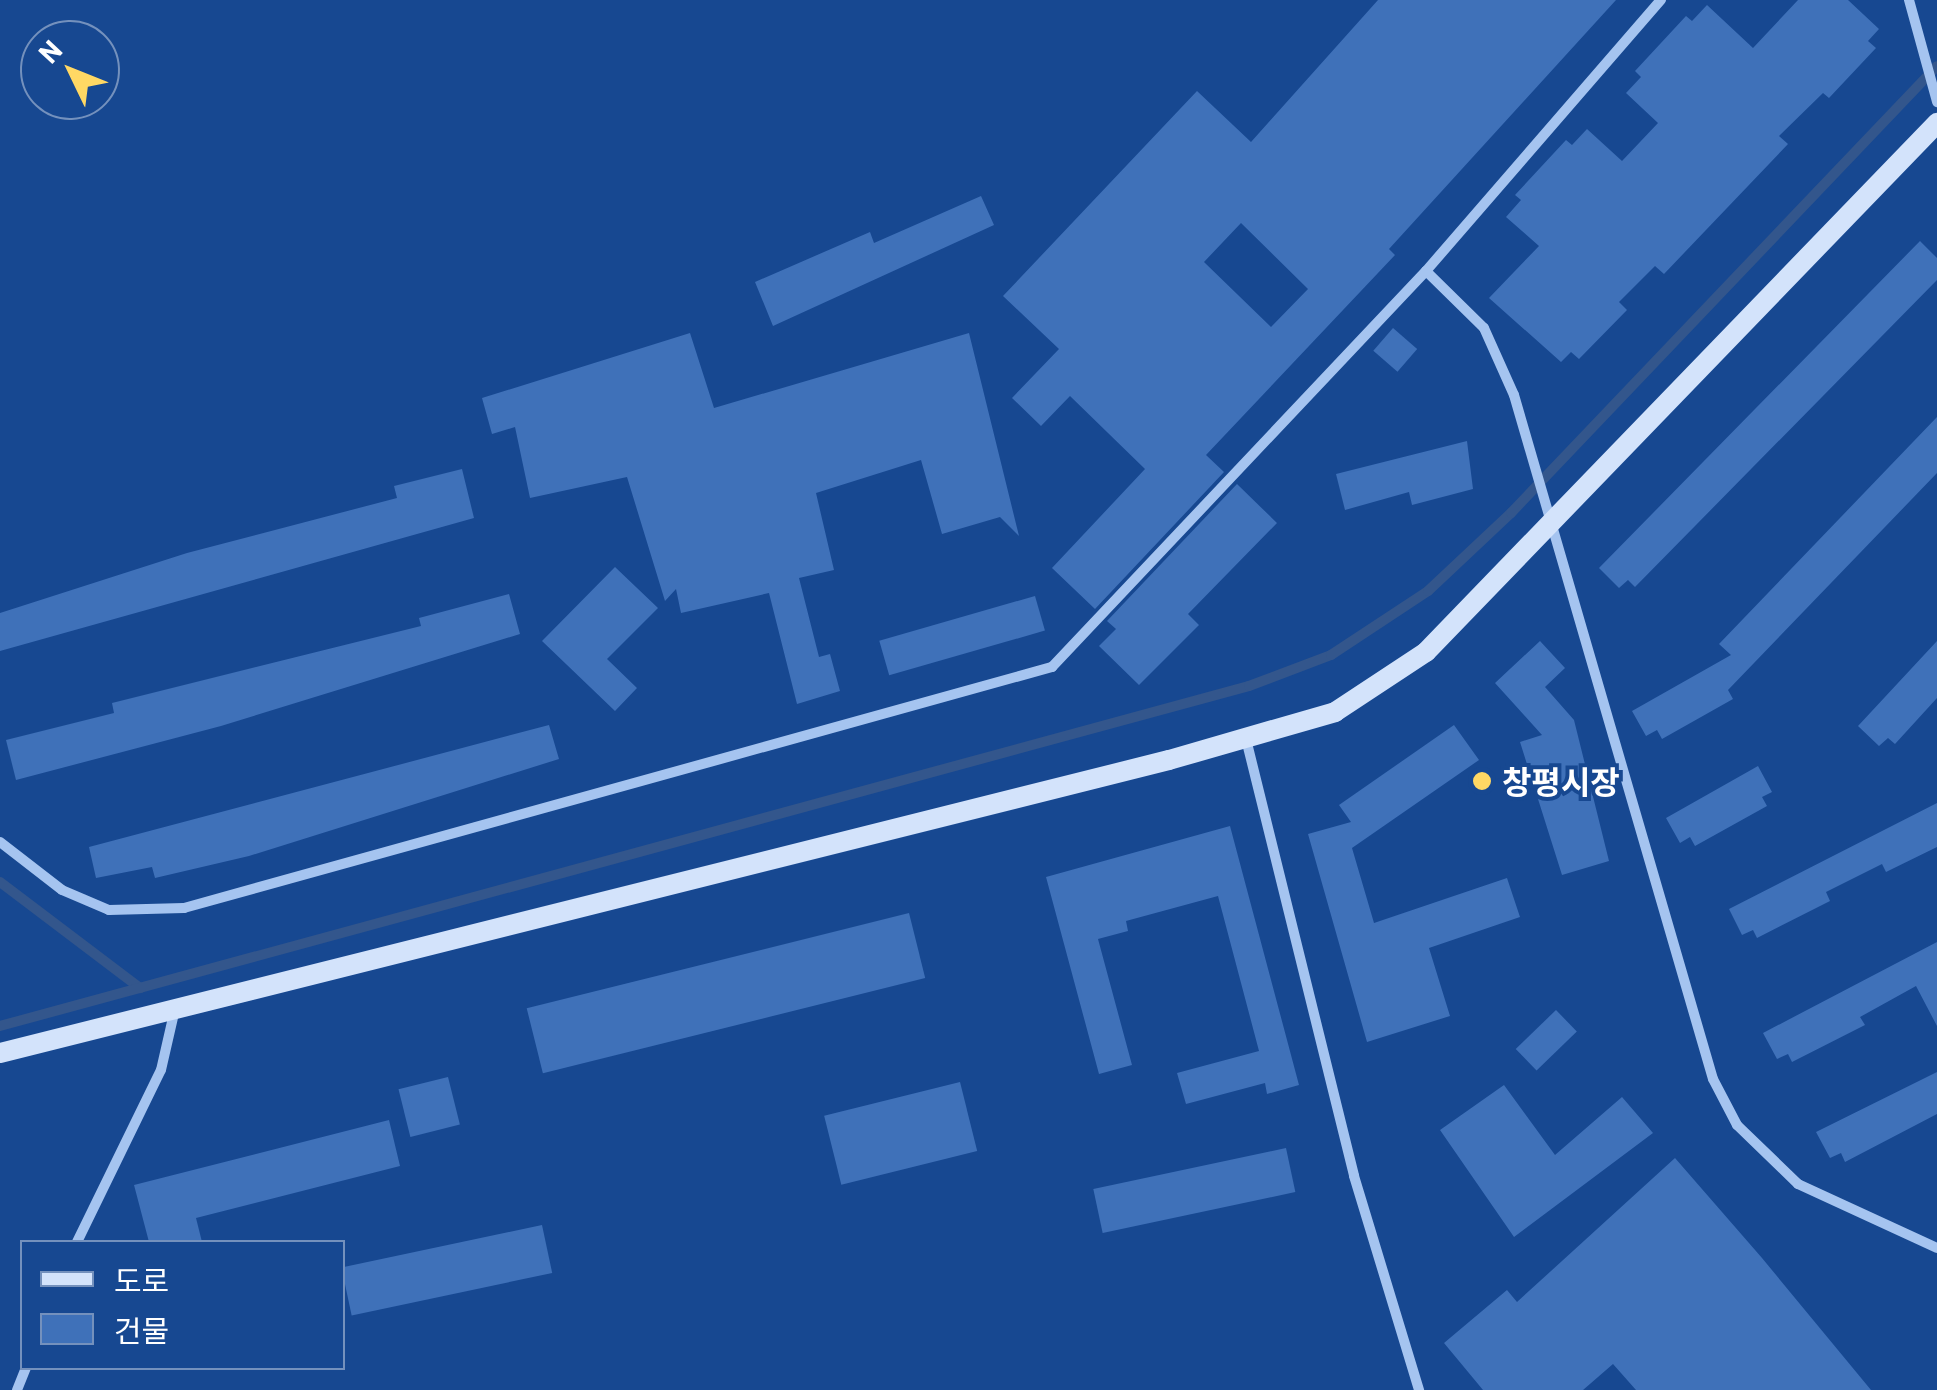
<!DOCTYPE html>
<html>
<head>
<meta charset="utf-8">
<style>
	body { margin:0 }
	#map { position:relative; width:1937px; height:1390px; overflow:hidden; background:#174891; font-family:Barlow,"Noto Sans KR",sans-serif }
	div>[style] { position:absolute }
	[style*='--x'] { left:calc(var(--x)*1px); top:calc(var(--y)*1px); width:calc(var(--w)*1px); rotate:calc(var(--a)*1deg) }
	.stream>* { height:10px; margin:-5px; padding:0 5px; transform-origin:5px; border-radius:5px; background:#33568c }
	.building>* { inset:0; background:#3f71b9; transform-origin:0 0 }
	.street>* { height:10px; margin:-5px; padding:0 5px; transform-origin:5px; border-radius:5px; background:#a5c4f0 }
	.secondary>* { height:20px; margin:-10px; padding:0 10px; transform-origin:10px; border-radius:10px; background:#d3e3fb }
	.dots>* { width:28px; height:28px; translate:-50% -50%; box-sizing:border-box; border:5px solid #174891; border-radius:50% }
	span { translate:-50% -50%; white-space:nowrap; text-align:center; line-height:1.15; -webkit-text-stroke:8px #174891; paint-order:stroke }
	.poi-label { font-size:32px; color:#fff; font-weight:700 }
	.left { translate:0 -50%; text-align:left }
	.legend { position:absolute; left:20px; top:1240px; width:325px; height:130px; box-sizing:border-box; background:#174891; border:2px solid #7491bd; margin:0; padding:12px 18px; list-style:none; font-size:30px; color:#fff }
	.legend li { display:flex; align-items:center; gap:20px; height:50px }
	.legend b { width:50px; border:2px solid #7491bd }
	.north { position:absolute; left:20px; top:20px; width:100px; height:100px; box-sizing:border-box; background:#174891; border:2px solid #7491bd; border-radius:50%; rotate:313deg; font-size:28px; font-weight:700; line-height:40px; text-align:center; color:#fff }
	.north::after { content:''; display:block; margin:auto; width:35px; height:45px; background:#ffd864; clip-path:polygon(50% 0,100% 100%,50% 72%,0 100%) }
</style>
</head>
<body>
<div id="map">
	<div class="stream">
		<i style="--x:0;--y:882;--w:176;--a:37.1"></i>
		<i style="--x:0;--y:1026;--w:1294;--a:-15.23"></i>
		<i style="--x:1249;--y:686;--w:88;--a:-20.7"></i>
		<i style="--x:1331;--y:655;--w:116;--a:-33.4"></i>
		<i style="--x:1428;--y:591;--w:114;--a:-43.2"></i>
		<i style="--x:1511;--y:513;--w:617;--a:-46.38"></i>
	</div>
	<div class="building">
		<i style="clip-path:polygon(evenodd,1378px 0,1616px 0,1389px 249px,1395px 255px,1206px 455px,1224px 472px,1095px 609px,1052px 568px,1145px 469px,1070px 396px,1041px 426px,1012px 398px,1059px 349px,1003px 296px,1197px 91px,1251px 142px,1378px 0,1241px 223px,1308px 289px,1271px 327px,1204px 262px,1241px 223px)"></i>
		<i style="clip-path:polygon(1798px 0,1848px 0,1879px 29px,1868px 41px,1876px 48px,1829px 98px,1823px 93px,1779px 136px,1788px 144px,1664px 274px,1655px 266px,1619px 302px,1627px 310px,1579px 359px,1571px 352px,1561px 362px,1489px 298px,1539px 246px,1506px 217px,1521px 200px,1515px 195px,1566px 140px,1572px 145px,1587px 129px,1622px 161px,1658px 123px,1626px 93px,1641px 77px,1635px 71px,1686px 16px,1692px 21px,1707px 5px,1753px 48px)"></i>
		<i style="clip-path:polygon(981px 196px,994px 225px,773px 326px,755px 282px,870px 232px,874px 243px)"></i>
		<i style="clip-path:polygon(1920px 241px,1937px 258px,1937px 280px,1635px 587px,1628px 580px,1619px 588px,1599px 568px)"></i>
		<i style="left:1393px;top:328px;width:32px;height:30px;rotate:41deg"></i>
		<i style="clip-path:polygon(690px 333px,714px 408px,969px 333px,1019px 536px,1000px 517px,942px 534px,921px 460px,816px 493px,834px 570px,799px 578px,819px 657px,830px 654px,840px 691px,797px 704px,769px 593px,681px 613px,676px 589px,665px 601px,627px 477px,530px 498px,515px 427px,492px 434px,482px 398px)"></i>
		<i style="clip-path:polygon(1937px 417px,1937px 473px,1728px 690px,1733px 699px,1662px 739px,1657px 730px,1646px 736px,1632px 711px,1731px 655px,1719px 644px)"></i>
		<i style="clip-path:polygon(1467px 441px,1473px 489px,1412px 505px,1409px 492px,1345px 510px,1336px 474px)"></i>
		<i style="clip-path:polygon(462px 469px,474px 518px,0 651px,0 613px,187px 553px,397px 498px,394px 486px)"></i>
		<i style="clip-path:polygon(1237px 484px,1277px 523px,1188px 614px,1199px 625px,1139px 685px,1099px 646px,1116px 629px,1107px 621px)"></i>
		<i style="clip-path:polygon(615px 567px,658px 608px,607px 659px,637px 688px,615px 711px,542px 641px)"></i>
		<i style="clip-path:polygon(509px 594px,520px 634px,221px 726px,16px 780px,6px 740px,114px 713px,112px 703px,421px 626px,419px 618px)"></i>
		<i style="left:1035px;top:596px;width:36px;height:162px;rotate:74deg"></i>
		<i style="clip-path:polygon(1540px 641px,1565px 668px,1545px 687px,1574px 720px,1609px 861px,1562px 875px,1520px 742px,1542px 735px,1495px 683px)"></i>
		<i style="clip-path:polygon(1937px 641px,1937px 698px,1895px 744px,1888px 738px,1879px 746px,1858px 726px)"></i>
		<i style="clip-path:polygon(549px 725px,559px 759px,249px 856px,155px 878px,152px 867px,96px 878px,89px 847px)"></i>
		<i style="clip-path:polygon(1454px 725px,1479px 760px,1352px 848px,1374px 923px,1507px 878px,1520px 917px,1429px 948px,1450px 1016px,1367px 1042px,1308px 834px,1351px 822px,1339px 805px)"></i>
		<i style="clip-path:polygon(1758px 766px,1772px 792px,1762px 797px,1767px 806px,1695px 846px,1690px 837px,1680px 843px,1666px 818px)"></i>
		<i style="clip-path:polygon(1937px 803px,1937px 847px,1886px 872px,1882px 864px,1826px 892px,1830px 901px,1757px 938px,1753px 930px,1742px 935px,1729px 909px)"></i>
		<i style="clip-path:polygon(1230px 826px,1299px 1085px,1267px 1094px,1265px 1083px,1186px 1104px,1177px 1073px,1259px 1051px,1218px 896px,1126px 921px,1128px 931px,1098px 939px,1132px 1065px,1099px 1074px,1046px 877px)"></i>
		<i style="left:909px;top:913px;width:67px;height:394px;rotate:76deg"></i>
		<i style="clip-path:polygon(1937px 942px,1937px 1026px,1916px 986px,1860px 1017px,1865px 1025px,1792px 1062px,1788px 1054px,1777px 1059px,1763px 1033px)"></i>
		<i style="left:1556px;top:1010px;width:30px;height:56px;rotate:46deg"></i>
		<i style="clip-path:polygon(1937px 1072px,1937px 1114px,1845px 1162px,1841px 1153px,1830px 1158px,1816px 1132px)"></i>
		<i style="left:448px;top:1077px;width:49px;height:51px;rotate:76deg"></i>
		<i style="left:960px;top:1082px;width:71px;height:140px;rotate:76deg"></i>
		<i style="clip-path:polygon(1504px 1085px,1555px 1155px,1622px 1097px,1653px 1133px,1514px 1237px,1440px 1130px)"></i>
		<i style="clip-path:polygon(389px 1120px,400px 1166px,196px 1218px,202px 1242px,149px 1242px,134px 1185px)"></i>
		<i style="left:1286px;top:1148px;width:45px;height:197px;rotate:78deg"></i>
		<i style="clip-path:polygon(1675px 1158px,1762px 1258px,1871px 1390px,1636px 1390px,1613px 1364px,1583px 1390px,1483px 1390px,1444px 1343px,1507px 1290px,1517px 1302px)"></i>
		<i style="left:542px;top:1225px;width:49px;height:205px;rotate:78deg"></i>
	</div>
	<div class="street">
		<i style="--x:1909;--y:0;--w:106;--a:74.6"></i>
		<i style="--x:1426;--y:271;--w:81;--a:44.5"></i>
		<i style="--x:1484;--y:328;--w:73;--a:65.9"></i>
		<i style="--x:1514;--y:395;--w:712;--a:73.78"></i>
		<i style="--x:1713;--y:1079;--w:52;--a:62.4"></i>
		<i style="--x:1737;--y:1125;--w:85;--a:44"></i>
		<i style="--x:1798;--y:1184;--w:153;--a:24.7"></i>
		<i style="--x:1246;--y:739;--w:450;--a:76.1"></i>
		<i style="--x:1354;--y:1176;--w:224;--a:73.1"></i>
		<i style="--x:0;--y:842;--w:78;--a:37.7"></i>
		<i style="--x:62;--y:890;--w:51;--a:23.1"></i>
		<i style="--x:109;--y:910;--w:75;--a:-1.5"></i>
		<i style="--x:184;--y:908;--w:901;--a:-15.52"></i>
		<i style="--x:1052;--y:667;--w:545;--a:-46.64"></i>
		<i style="--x:1426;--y:271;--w:359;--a:-49.1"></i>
		<i style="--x:77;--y:1242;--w:191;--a:-64"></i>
		<i style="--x:161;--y:1070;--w:63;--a:-77.1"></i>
		<i style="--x:17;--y:1390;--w:24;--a:-68"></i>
	</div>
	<div class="secondary">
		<i style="--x:0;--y:1053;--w:1205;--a:-14.07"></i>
		<i style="--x:1169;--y:760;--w:173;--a:-16.1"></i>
		<i style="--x:1335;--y:712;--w:109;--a:-33.4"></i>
		<i style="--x:1426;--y:652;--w:736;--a:-45.99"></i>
	</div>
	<div class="dots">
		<i style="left:1482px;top:781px;background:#ffd864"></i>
	</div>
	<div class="poi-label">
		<span class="left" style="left:1502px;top:781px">창평시장</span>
	</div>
	<ul class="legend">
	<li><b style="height:12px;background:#d3e3fb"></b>도로</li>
	<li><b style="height:28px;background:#3f71b9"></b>건물</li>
	</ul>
	<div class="north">N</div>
</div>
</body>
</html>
